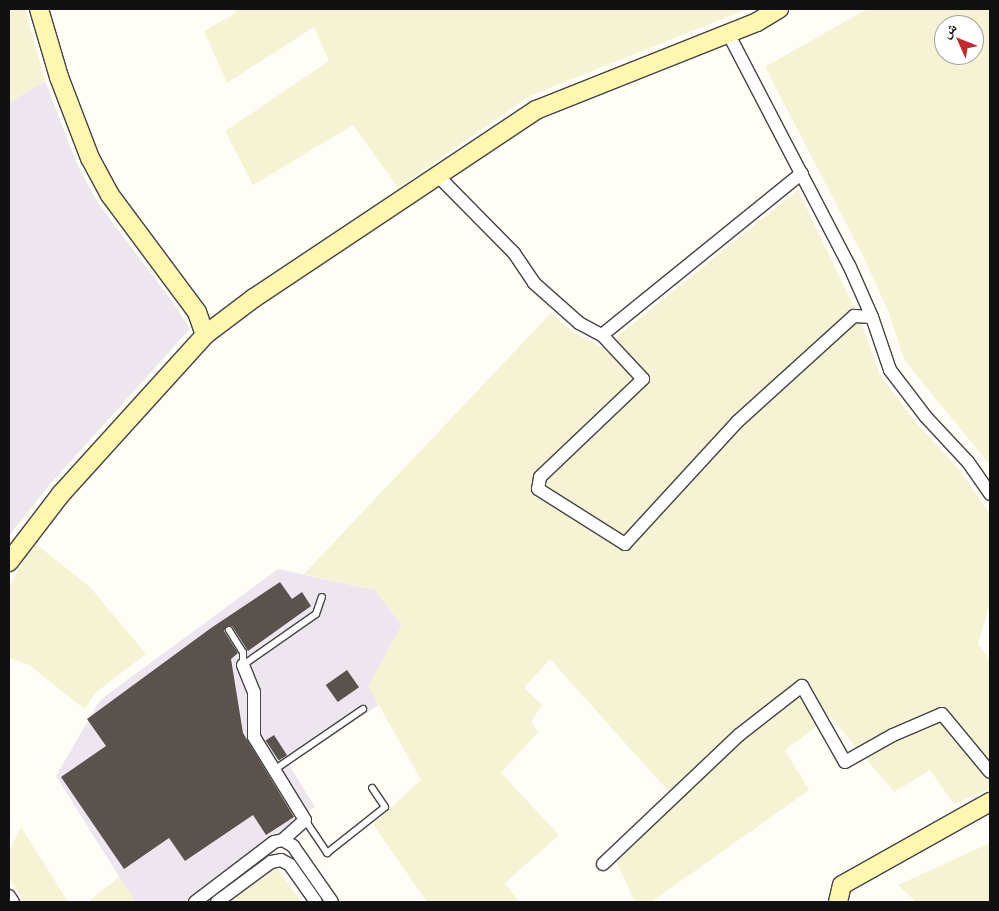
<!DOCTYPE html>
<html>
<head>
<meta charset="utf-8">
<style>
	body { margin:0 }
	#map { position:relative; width:999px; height:911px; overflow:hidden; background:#fffdf5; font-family:"Crimson Pro","Noto Naskh Arabic",serif }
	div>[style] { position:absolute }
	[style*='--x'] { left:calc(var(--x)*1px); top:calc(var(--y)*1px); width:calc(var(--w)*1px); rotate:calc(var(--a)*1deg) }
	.industrial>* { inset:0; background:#eee6ef }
	.farmland>* { inset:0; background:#f6f3d4 }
	.building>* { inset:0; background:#5a524d; transform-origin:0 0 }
	.roads { filter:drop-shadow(1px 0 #444) drop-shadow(-1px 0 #444) drop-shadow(0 1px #444) drop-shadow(0 -1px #444) }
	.lane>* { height:6px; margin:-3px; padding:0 3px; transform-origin:3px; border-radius:3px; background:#fff }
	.street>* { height:12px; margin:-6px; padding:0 6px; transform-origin:6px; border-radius:6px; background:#fff }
	.secondary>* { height:18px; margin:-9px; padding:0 9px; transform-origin:9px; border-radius:9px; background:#fff6b0 }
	span { translate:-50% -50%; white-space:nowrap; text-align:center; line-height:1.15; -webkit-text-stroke:5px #fff; paint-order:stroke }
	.frame { position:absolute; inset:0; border:10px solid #111; pointer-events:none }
	.north { position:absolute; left:934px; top:15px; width:50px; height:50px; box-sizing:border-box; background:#fff; border:1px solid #a0a0a0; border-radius:50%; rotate:314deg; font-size:14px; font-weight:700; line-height:20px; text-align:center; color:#111 }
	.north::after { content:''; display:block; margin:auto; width:18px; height:22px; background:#c4262e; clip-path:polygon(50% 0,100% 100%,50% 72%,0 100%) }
</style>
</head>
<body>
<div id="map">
	<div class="industrial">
		<i style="clip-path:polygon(45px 81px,77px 164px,98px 203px,174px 304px,190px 329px,50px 484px,9px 536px,9px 102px)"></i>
		<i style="clip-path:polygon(278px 569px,375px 590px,402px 625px,369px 686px,380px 704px,289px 765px,315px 807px,184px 902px,135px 902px,56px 776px,100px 700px)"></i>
	</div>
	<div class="farmland">
		<i style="clip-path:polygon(9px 9px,25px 9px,45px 81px,9px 102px)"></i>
		<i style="clip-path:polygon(234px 9px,747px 9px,529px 96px,398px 188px,353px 125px,253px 185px,225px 131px,329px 61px,314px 27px,227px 83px,204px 31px,236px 13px)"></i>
		<i style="clip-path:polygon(evenodd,867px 9px,990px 9px,990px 465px,905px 361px,888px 311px,864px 258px,765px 67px,867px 9px,944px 25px,974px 25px,974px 55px,944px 55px,944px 25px)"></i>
		<i style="clip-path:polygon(798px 190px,861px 322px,880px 375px,917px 424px,959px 469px,990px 514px,990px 603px,978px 644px,990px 660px,990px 789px,954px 804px,930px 770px,894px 792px,830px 716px,785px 750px,809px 790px,651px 902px,635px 902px,616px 861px,678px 802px,550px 659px,524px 688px,542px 705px,531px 722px,538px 732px,501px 773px,559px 835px,505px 883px,519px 902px,427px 902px,373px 824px,421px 780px,368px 686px,402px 625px,375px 590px,304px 574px,551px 313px,573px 332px,603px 348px)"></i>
		<i style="clip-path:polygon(33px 542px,89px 586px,146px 654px,95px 693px,85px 709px,29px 665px,9px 658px,9px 587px)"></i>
		<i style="clip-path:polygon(21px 827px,68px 902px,24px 902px,9px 878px,9px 851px)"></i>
		<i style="clip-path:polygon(990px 843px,990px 902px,916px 902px,898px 885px)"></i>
		<i style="clip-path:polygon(275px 865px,301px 902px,223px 902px)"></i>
		<i style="clip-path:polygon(119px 877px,135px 902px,88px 902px)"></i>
	</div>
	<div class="building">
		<i style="clip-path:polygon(280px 582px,292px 599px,302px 592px,311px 606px,248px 651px,232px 626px,227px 626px,224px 631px,238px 653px,231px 659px,243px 733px,294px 817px,266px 835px,253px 815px,185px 861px,169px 838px,124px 869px,61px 777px,106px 746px,87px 719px,211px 628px)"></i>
		<i style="left:347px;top:670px;width:21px;height:26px;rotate:55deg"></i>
		<i style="left:274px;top:735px;width:24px;height:10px;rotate:57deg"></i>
	</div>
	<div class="roads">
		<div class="lane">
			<i style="--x:229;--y:630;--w:26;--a:58"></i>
			<i style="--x:243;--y:652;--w:13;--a:90"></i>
			<i style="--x:243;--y:665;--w:89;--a:-34.9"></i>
			<i style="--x:316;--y:614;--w:18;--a:-71"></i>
			<i style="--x:274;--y:770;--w:108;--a:-34.4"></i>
			<i style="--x:305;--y:820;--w:40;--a:56"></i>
			<i style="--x:327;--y:853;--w:74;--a:-38.4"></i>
			<i style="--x:385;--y:807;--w:23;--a:-124"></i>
		</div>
		<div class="street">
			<i style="--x:728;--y:33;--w:262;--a:62.5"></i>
			<i style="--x:849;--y:265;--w:57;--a:66.1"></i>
			<i style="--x:872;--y:317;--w:56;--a:71.2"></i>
			<i style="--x:890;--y:370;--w:59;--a:52.5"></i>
			<i style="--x:926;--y:417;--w:62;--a:47"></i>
			<i style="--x:968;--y:462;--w:39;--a:55"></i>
			<i style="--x:438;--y:176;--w:108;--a:45.4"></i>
			<i style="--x:514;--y:253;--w:36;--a:56"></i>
			<i style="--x:534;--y:283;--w:60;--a:41.6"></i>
			<i style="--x:579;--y:323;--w:26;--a:28"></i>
			<i style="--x:602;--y:335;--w:257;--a:-39"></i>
			<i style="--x:602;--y:335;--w:60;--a:47"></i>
			<i style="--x:643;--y:379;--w:142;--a:136.4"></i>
			<i style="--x:540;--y:477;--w:12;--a:99"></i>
			<i style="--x:538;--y:489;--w:103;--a:32.3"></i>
			<i style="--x:625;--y:544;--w:166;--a:-47.4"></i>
			<i style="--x:737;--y:422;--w:158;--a:-42.2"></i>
			<i style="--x:854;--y:316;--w:18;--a:3"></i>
			<i style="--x:243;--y:665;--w:29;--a:68"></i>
			<i style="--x:254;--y:692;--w:45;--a:90"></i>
			<i style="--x:254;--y:737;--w:97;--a:58.4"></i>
			<i style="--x:305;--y:820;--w:30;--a:138"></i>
			<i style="--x:603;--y:864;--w:187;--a:-43.5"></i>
			<i style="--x:739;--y:735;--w:80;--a:-37.9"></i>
			<i style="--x:802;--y:686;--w:87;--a:60.5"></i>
			<i style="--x:845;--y:762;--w:55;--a:-29.4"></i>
			<i style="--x:893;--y:735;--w:53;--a:-23.2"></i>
			<i style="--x:942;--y:714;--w:75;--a:50.4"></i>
			<i style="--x:9;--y:896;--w:7;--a:56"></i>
			<i style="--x:195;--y:902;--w:99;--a:-37.2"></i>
			<i style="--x:274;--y:842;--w:9;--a:-13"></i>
			<i style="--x:283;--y:840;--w:12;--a:31"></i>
			<i style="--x:293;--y:846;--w:68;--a:55.1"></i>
			<i style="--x:217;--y:902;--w:67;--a:-36.5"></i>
			<i style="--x:271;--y:862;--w:10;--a:-11"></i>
			<i style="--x:281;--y:860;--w:10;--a:29"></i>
			<i style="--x:290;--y:865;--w:45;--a:54.9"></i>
		</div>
		<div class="secondary">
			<i style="--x:39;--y:9;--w:71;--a:73.6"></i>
			<i style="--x:59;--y:77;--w:87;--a:69.1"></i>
			<i style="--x:90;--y:158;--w:42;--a:61.6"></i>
			<i style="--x:110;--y:195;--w:146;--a:53.4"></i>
			<i style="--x:197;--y:312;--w:24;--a:71"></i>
			<i style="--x:9;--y:562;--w:86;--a:-52.6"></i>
			<i style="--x:61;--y:494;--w:215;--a:-47.8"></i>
			<i style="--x:205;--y:335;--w:61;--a:-37.1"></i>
			<i style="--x:254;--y:298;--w:339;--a:-33.7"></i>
			<i style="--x:536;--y:110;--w:238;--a:-21.7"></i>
			<i style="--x:757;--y:22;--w:26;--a:-31"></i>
			<i style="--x:838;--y:902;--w:17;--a:-77"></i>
			<i style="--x:842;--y:885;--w:170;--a:-29.3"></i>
		</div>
	</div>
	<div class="frame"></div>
	<div class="north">ش</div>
</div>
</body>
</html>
